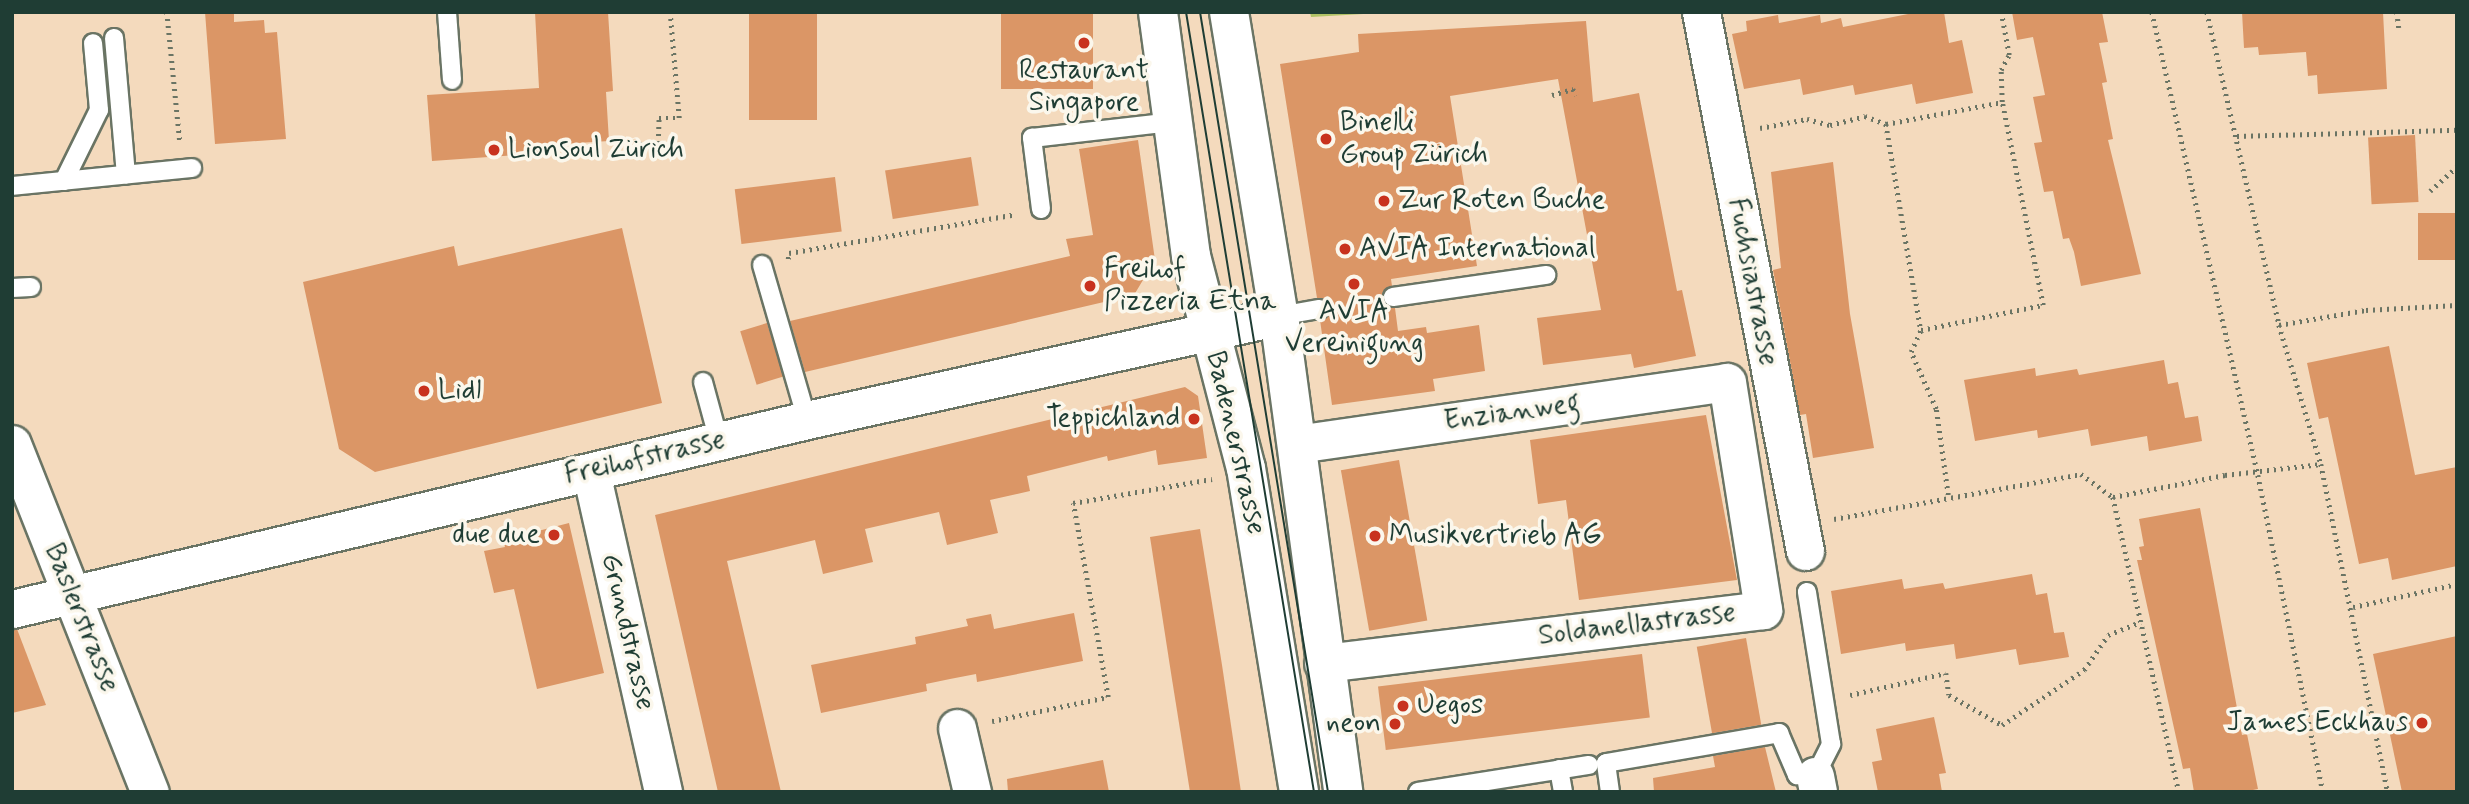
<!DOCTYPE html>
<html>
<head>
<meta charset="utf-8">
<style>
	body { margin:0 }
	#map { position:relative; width:2469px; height:804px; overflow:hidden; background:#f4dabd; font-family:Mynerve,sans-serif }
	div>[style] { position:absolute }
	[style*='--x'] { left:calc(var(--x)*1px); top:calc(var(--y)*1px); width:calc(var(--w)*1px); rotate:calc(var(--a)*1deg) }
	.green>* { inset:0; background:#b1c265 }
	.building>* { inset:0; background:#db9666; transform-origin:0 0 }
	.path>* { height:4.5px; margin-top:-2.25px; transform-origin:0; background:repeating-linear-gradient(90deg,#6a7464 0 2px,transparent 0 7px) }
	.roads { filter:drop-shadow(2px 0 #6a7464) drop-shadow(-2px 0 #6a7464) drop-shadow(0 2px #6a7464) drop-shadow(0 -2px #6a7464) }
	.service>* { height:18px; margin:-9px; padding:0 9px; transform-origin:9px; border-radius:9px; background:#fff }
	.minor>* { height:37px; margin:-18.5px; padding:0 18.5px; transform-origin:18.5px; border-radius:18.5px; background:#fff }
	.tertiary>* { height:38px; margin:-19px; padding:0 19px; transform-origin:19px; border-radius:19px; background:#fff }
	.tram>* { height:2px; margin:-1px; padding:0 1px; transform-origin:1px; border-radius:1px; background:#1f3d34 }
	.dots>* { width:19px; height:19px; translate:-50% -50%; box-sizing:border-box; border:4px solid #fbf7ec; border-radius:50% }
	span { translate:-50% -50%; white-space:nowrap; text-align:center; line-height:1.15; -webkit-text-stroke:7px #fbf7ec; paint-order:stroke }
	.poi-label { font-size:28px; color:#1f3d34 }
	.left { translate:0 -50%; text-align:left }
	.right { translate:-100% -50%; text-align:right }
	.street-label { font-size:28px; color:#1f3d34 }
	.frame { position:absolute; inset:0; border:14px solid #1f3d34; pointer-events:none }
</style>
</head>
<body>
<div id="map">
	<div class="green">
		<i style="clip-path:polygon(1310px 12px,1398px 12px,1311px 17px)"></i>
	</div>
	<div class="building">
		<i style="clip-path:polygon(205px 12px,234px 12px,234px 22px,264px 20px,265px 33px,277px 32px,286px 139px,215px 144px)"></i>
		<i style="clip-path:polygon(535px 12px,608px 12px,613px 91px,606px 92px,609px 141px,546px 145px,547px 153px,432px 161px,427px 95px,539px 88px)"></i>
		<i style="left:749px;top:12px;width:68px;height:108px"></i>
		<i style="left:1001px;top:12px;width:92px;height:77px"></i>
		<i style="clip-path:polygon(1918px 12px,1944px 12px,1949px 43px,1962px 40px,1973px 93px,1916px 104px,1912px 84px,1855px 95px,1853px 85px,1803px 95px,1800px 79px,1744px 89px,1732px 34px,1747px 31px,1746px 21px,1778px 15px,1779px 23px,1820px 15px,1821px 23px,1841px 18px,1843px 27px)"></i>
		<i style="clip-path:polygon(2012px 12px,2102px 12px,2108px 42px,2099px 43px,2107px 82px,2102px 83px,2113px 139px,2108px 140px,2141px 274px,2081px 286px,2074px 252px,2069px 238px,2063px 239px,2053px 191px,2044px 192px,2034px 143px,2042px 142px,2033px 97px,2045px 95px,2033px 37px,2017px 40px)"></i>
		<i style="clip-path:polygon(2242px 12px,2383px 12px,2387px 89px,2318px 94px,2317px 75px,2308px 76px,2306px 52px,2259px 55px,2258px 47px,2244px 48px)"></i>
		<i style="clip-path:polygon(1586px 21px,1593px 102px,1639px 93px,1677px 291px,1682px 290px,1696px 356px,1634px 368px,1631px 354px,1543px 365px,1537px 318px,1601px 310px,1558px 79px,1450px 96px,1477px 266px,1391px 279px,1392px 286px,1382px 293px,1385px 305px,1395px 308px,1398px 331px,1426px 327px,1427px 333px,1479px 325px,1485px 371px,1433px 379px,1435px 391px,1332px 405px,1320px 320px,1330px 308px,1317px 298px,1280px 64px,1359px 52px,1358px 34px)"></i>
		<i style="left:2415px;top:135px;width:67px;height:47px;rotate:87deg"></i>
		<i style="clip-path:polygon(1138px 140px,1155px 260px,1134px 295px,805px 372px,790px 321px,1070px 256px,1066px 239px,1093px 235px,1079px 149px)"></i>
		<i style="left:971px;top:157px;width:49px;height:87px;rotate:81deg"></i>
		<i style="clip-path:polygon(1833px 162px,1850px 314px,1874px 448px,1813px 458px,1806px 414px,1800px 415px,1773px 270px,1781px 268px,1771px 172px)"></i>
		<i style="left:835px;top:177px;width:55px;height:101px;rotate:83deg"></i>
		<i style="left:2457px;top:213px;width:47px;height:39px;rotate:90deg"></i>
		<i style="clip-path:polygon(622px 228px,662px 403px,375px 472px,339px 449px,303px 282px,454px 246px,458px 266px)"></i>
		<i style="left:767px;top:323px;width:56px;height:28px;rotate:73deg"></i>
		<i style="clip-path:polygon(2389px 346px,2415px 475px,2457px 467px,2457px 566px,2392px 580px,2388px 558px,2359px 564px,2328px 417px,2319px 419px,2307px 363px)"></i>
		<i style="clip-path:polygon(2164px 360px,2168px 384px,2178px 382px,2185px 418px,2198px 416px,2202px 441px,2149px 451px,2147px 436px,2091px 446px,2088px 429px,2038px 438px,2037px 430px,1975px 441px,1964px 380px,2035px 368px,2036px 376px,2077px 369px,2079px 375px)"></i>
		<i style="clip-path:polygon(1185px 387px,1198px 396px,1207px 458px,1158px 465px,1156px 450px,1108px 461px,1107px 456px,1027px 476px,1030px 491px,990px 500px,998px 533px,947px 545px,939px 512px,865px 529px,873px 562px,823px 574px,815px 540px,727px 561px,781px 792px,718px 792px,655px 515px)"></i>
		<i style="clip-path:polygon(1706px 415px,1737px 580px,1579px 600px,1566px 500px,1538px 504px,1530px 440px)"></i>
		<i style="left:1399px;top:460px;width:163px;height:59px;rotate:80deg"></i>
		<i style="clip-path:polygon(2200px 508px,2242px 735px,2247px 734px,2258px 789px,2243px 792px,2194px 792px,2190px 768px,2183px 769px,2137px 560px,2142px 560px,2139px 547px,2144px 546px,2139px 519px)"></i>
		<i style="clip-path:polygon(569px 523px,604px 673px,537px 689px,514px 589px,494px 593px,484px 551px,505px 547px,503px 540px)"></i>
		<i style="clip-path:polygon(1200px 529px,1222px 665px,1241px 792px,1190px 792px,1171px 673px,1150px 537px)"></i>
		<i style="clip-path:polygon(2032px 574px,2036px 595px,2047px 593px,2054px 633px,2064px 632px,2069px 657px,2019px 665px,2016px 649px,1956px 659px,1954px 644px,1906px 651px,1905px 643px,1841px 654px,1831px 591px,1902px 579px,1904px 589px,1943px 583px,1945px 589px)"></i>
		<i style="clip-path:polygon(1074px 613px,1083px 661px,977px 682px,976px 674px,950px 679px,926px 684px,927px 691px,821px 713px,811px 665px,916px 644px,915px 637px,968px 626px,966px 619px,991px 614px,994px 629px)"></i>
		<i style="clip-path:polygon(12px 629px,17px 629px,46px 705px,12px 713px)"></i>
		<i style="clip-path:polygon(2457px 636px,2457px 792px,2402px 792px,2373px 654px)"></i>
		<i style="left:1746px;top:638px;width:88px;height:50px;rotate:80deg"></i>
		<i style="left:1642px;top:654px;width:64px;height:266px;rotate:83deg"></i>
		<i style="clip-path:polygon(1934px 717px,1946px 773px,1939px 774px,1942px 792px,1878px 792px,1872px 762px,1882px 760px,1876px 729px)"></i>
		<i style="clip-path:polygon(1765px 747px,1776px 792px,1654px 792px,1653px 778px,1715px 767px,1713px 756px)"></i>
		<i style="clip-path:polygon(1103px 760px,1109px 792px,1008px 792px,1007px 779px)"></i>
	</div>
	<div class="path">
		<i style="--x:167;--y:12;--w:132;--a:84.3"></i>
		<i style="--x:2152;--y:12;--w:475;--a:77.1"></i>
		<i style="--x:2258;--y:475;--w:324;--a:78.4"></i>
		<i style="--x:2207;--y:12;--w:321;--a:77"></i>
		<i style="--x:2279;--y:325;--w:145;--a:73.2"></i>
		<i style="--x:2321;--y:464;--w:335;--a:78.5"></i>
		<i style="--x:2397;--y:12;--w:16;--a:83"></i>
		<i style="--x:1552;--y:95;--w:22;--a:-16"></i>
		<i style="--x:1573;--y:89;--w:7;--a:63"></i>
		<i style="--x:1886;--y:124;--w:209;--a:80.4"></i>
		<i style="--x:1760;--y:128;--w:48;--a:-10.8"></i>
		<i style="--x:1807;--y:119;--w:24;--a:15"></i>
		<i style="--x:1830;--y:125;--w:36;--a:-14"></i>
		<i style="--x:1865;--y:116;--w:22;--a:21"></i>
		<i style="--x:1886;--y:124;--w:118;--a:-10.7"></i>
		<i style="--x:2002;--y:102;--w:32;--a:-92"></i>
		<i style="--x:2001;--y:70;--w:17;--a:-62"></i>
		<i style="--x:2009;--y:55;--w:44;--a:-100.5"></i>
		<i style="--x:2237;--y:136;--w:220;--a:-1.6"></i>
		<i style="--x:640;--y:144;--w:18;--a:-3"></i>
		<i style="--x:658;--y:143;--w:25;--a:-88"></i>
		<i style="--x:659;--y:118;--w:20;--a:0"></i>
		<i style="--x:679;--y:118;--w:106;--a:-94.9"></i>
		<i style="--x:2430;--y:191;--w:36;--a:-42"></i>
		<i style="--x:1558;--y:253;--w:20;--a:-11"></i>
		<i style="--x:788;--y:259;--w:6;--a:-81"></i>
		<i style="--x:789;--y:253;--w:230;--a:-9.7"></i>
		<i style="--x:2279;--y:325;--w:88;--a:-9.8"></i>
		<i style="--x:2366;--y:310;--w:91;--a:-3.1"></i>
		<i style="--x:1948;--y:495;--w:87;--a:-97.9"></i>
		<i style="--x:1936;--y:409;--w:62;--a:-113.7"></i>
		<i style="--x:1911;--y:352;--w:24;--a:-66"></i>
		<i style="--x:1921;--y:330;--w:125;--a:-11.6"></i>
		<i style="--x:2043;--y:305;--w:207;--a:-101.4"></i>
		<i style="--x:2113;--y:497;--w:114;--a:-11.1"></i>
		<i style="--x:2225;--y:475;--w:97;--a:-6.5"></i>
		<i style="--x:1834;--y:519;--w:251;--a:-10.3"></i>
		<i style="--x:2081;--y:474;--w:39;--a:36"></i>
		<i style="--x:2113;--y:497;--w:302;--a:77.4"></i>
		<i style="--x:2353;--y:607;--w:107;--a:-12.5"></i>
		<i style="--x:1850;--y:695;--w:98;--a:-12.9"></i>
		<i style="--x:1946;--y:673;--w:22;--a:82"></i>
		<i style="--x:1949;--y:695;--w:61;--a:29.5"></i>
		<i style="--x:2002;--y:725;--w:99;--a:-33.9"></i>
		<i style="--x:2084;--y:670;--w:42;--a:-55.6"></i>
		<i style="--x:2108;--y:635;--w:35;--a:-22"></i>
		<i style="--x:992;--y:721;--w:118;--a:-11.7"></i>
		<i style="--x:1108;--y:697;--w:197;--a:-100.2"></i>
		<i style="--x:1073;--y:503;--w:141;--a:-9.8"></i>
	</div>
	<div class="roads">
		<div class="service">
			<i style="--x:447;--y:12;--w:68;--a:85.8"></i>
			<i style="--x:114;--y:38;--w:137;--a:85"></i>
			<i style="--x:64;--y:181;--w:79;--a:-63.8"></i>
			<i style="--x:99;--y:110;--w:67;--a:-95.1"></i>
			<i style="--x:12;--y:186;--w:181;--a:-5.7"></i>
			<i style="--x:1041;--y:209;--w:72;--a:-97.2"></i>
			<i style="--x:1032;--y:138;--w:142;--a:-6.5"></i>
			<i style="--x:762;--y:265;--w:161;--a:73.8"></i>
			<i style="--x:12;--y:288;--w:19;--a:-3"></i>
			<i style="--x:1393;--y:297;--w:155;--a:-8.2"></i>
			<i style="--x:1279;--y:316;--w:41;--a:-9.9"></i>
			<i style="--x:703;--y:382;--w:61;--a:74.8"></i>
			<i style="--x:1559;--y:769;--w:23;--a:80"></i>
			<i style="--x:1418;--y:792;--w:173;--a:-9"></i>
			<i style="--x:1610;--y:792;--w:29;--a:-98"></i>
			<i style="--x:1606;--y:763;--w:176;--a:-9.8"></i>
			<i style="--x:1779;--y:733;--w:46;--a:66.8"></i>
			<i style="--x:1797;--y:775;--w:18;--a:3"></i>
			<i style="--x:1815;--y:776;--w:36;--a:-63"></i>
			<i style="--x:1831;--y:744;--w:154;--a:-99"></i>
		</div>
		<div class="minor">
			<i style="--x:1701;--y:12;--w:549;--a:79.08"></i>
			<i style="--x:12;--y:444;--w:374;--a:68.4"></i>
			<i style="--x:1297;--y:444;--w:434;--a:-8.2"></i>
			<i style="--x:1727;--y:382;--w:231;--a:81"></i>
			<i style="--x:1763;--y:610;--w:443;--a:173.1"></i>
			<i style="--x:591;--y:472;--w:328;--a:77.3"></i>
			<i style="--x:12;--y:609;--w:817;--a:-13.37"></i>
			<i style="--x:807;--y:420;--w:483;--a:-12.4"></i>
			<i style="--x:957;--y:728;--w:66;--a:76.8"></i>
			<i style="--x:1815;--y:776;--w:16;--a:79"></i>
		</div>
		<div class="tertiary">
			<i style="--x:1158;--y:12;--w:246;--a:82.3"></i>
			<i style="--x:1191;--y:256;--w:219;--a:75.5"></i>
			<i style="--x:1246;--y:468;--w:328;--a:80.7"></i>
			<i style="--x:1229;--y:12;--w:308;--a:80.7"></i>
			<i style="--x:1279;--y:316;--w:480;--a:82.3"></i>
		</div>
	</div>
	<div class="tram">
		<i style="--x:1186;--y:12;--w:790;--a:80.68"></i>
		<i style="--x:1200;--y:12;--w:790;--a:80.68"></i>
	</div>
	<div class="dots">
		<i style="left:1084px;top:43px;background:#c8321e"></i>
		<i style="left:1326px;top:139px;background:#c8321e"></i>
		<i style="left:494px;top:150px;background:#c8321e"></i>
		<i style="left:1384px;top:201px;background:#c8321e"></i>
		<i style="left:1345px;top:249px;background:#c8321e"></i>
		<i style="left:1354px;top:284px;background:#c8321e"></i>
		<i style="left:1090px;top:286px;background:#c8321e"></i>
		<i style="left:424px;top:391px;background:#c8321e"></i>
		<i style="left:1194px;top:419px;background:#c8321e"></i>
		<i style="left:554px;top:535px;background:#c8321e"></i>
		<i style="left:1375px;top:536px;background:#c8321e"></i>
		<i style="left:1403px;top:706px;background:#c8321e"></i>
		<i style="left:2422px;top:723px;background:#c8321e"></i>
		<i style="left:1395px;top:724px;background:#c8321e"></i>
	</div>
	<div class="poi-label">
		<span style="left:1084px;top:87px">Restaurant<br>Singapore</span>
		<span class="left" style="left:1340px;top:139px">Binelli<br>Group Zürich</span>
		<span class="left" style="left:508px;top:150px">Lionsoul Zürich</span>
		<span class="left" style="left:1398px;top:201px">Zur Roten Buche</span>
		<span class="left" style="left:1359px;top:249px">AVIA International</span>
		<span class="left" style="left:1104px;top:286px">Freihof<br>Pizzeria Etna</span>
		<span style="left:1354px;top:328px">AVIA<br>Vereinigung</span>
		<span class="left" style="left:438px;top:391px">Lidl</span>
		<span class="right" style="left:1180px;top:419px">Teppichland</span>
		<span class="right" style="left:540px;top:535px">due due</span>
		<span class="left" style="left:1389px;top:536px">Musikvertrieb AG</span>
		<span class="left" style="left:1417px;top:706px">Uegos</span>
		<span class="right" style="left:2408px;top:723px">James Eckhaus</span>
		<span class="right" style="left:1381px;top:724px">neon</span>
	</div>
	<div class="street-label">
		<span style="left:1752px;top:282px;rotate:79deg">Fuchsiastrasse</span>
		<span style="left:1512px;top:413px;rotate:-8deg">Enzianweg</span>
		<span style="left:1235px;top:443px;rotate:77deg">Badenerstrasse</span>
		<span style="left:645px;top:458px;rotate:-13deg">Freihofstrasse</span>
		<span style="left:81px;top:618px;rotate:68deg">Baslerstrasse</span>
		<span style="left:1637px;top:625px;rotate:-7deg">Soldanellastrasse</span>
		<span style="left:627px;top:632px;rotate:77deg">Grundstrasse</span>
	</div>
	<div class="frame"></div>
</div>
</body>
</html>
